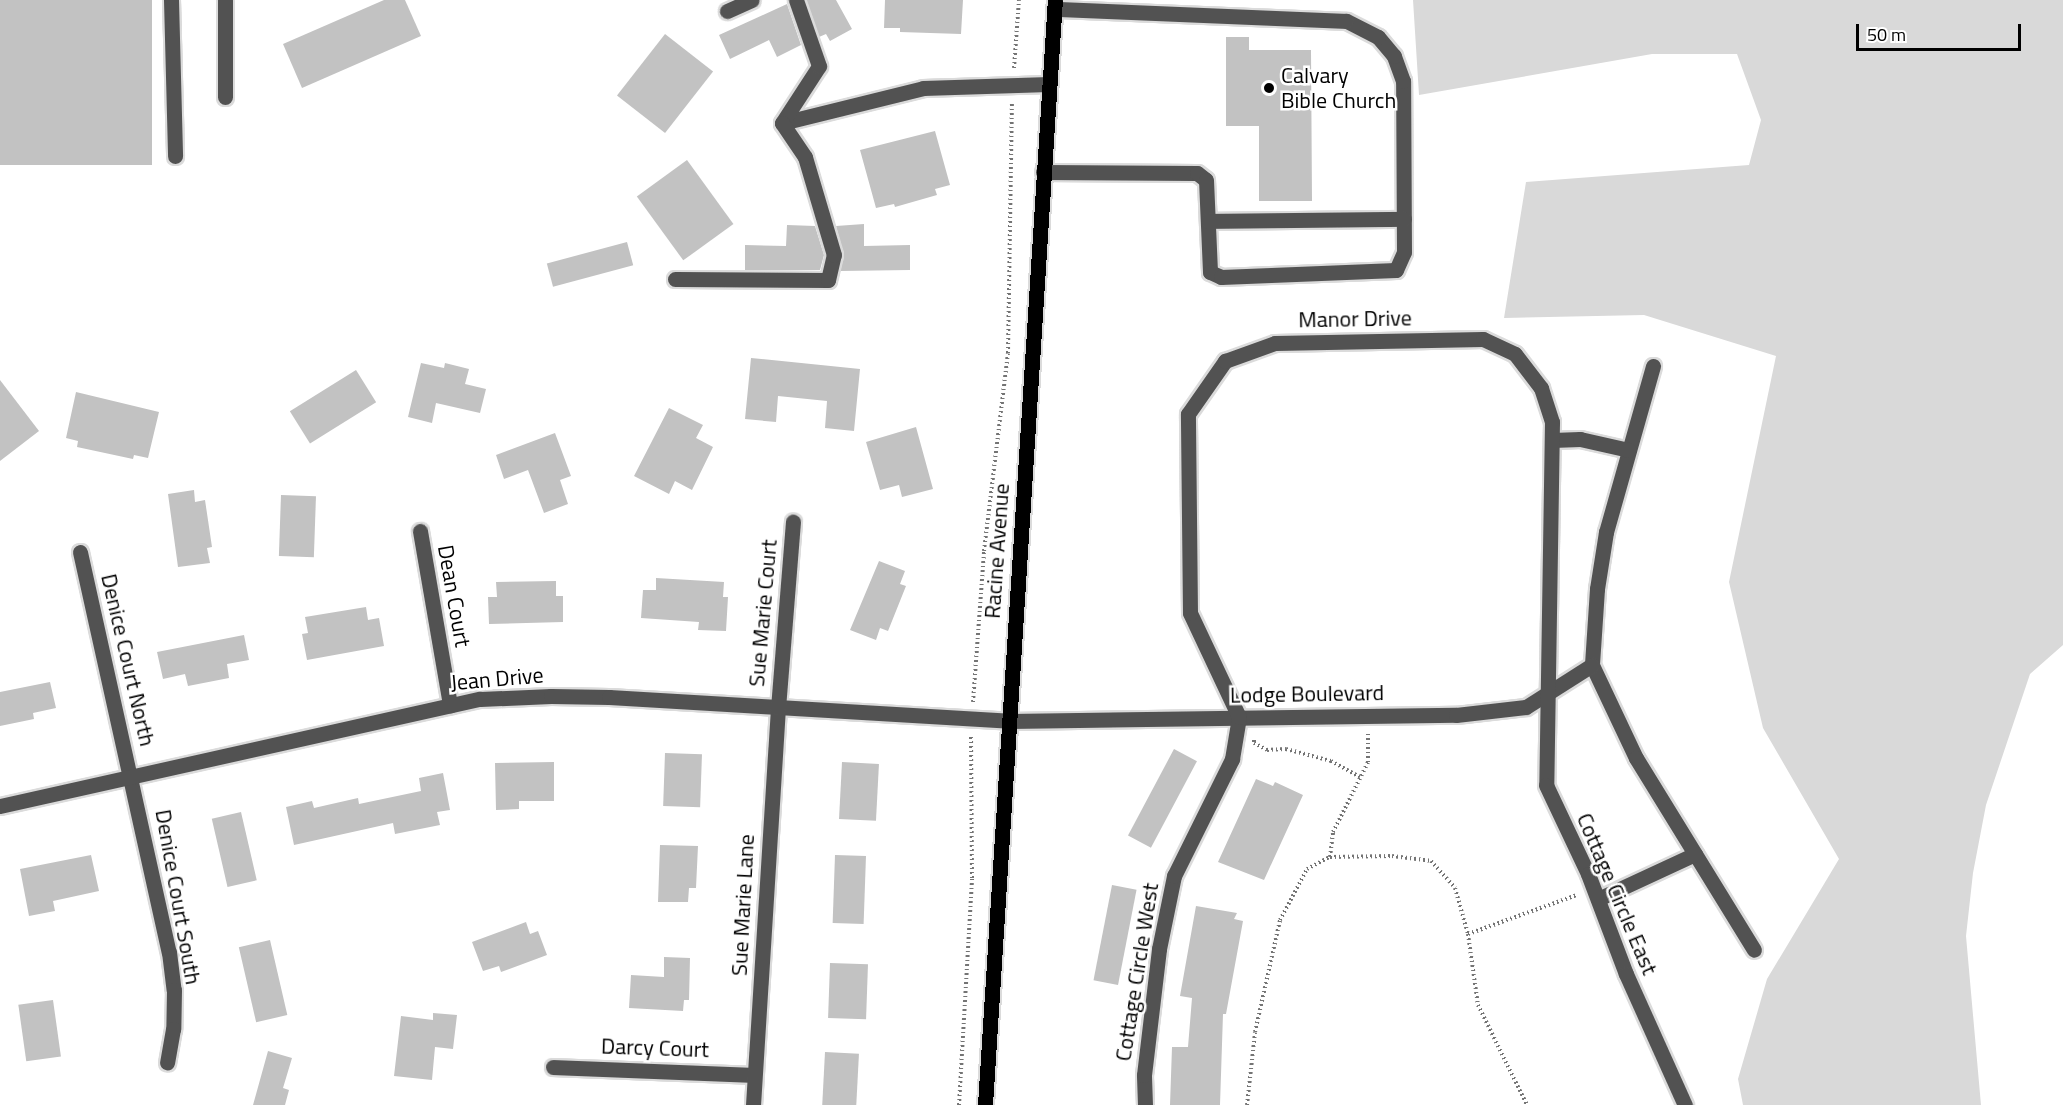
<!DOCTYPE html>
<html>
<head>
<meta charset="utf-8">
<style>
	body { margin:0 }
	#map { position:relative; width:2063px; height:1105px; overflow:hidden; background:#fff; font-family:"Titillium Web",sans-serif }
	div>[style] { position:absolute }
	[style*='--x'] { left:calc(var(--x)*1px); top:calc(var(--y)*1px); width:calc(var(--w)*1px); rotate:calc(var(--a)*1deg) }
	.green>* { inset:0; background:#d9d9d9 }
	.building>* { inset:0; background:#c2c2c2; transform-origin:0 0 }
	.path>* { height:4px; margin-top:-2px; transform-origin:0; background:repeating-linear-gradient(90deg,#747474 0 1.5px,transparent 0 4.5px) }
	.roads { filter:drop-shadow(2px 0 #dbdbdb) drop-shadow(-2px 0 #dbdbdb) drop-shadow(0 2px #dbdbdb) drop-shadow(0 -2px #dbdbdb) }
	.minor>* { height:15px; margin:-7.5px; padding:0 7.5px; transform-origin:7.5px; border-radius:7.5px; background:#525252 }
	.major>* { height:15px; margin:-7.5px; padding:0 7.5px; transform-origin:7.5px; border-radius:7.5px; background:#000 }
	.dots>* { width:16px; height:16px; translate:-50% -50%; box-sizing:border-box; border:3px solid #fff; border-radius:50% }
	span { translate:-50% -50%; white-space:nowrap; text-align:center; line-height:1.15; -webkit-text-stroke:5px #fff; paint-order:stroke }
	.poi-label { font-size:22px; color:#000 }
	.left { translate:0 -50%; text-align:left }
	.street-label { font-size:22px; color:#000 }
	.scale { position:absolute; left:1856px; top:24px; width:165px; height:27px; box-sizing:border-box; border:3px solid #000; border-top:0; padding-left:8px; font-size:18px; line-height:21px; white-space:nowrap; color:#000; -webkit-text-stroke:4px #fff; paint-order:stroke }
</style>
</head>
<body>
<div id="map">
	<div class="green">
		<i style="clip-path:polygon(1413px 0,2063px 0,2063px 645px,2030px 674px,1986px 805px,1973px 873px,1966px 936px,1981px 1105px,1743px 1105px,1738px 1079px,1767px 979px,1839px 859px,1763px 728px,1729px 582px,1776px 356px,1644px 315px,1504px 318px,1526px 182px,1749px 165px,1761px 120px,1737px 54px,1652px 54px,1419px 95px)"></i>
	</div>
	<div class="building">
		<i style="left:0;top:0;width:152px;height:165px"></i>
		<i style="clip-path:polygon(384px 0,405px 0,421px 36px,302px 88px,283px 44px)"></i>
		<i style="clip-path:polygon(806px 0,836px 0,852px 29px,830px 41px,826px 34px,819px 37px)"></i>
		<i style="clip-path:polygon(885px 0,963px 0,961px 34px,900px 32px,900px 28px,884px 28px)"></i>
		<i style="clip-path:polygon(787px 4px,801px 45px,777px 57px,769px 40px,730px 59px,719px 35px)"></i>
		<i style="left:665px;top:34px;width:61px;height:78px;rotate:38deg"></i>
		<i style="clip-path:polygon(1226px 37px,1249px 37px,1249px 50px,1311px 50px,1312px 201px,1259px 201px,1259px 126px,1226px 126px)"></i>
		<i style="clip-path:polygon(935px 131px,950px 185px,935px 189px,937px 195px,895px 207px,894px 204px,876px 208px,860px 150px)"></i>
		<i style="left:687px;top:160px;width:79px;height:62px;rotate:54deg"></i>
		<i style="clip-path:polygon(864px 224px,864px 246px,910px 245px,910px 270px,840px 271px,843px 253px,836px 226px)"></i>
		<i style="clip-path:polygon(787px 225px,815px 226px,824px 255px,820px 270px,745px 270px,745px 245px,786px 246px)"></i>
		<i style="left:627px;top:242px;width:24px;height:83px;rotate:75deg"></i>
		<i style="clip-path:polygon(751px 358px,860px 369px,854px 431px,825px 428px,827px 401px,778px 396px,776px 422px,745px 419px)"></i>
		<i style="clip-path:polygon(421px 363px,444px 368px,445px 363px,469px 369px,465px 384px,486px 389px,480px 413px,436px 403px,432px 423px,408px 417px)"></i>
		<i style="left:356px;top:370px;width:38px;height:78px;rotate:58deg"></i>
		<i style="clip-path:polygon(0 380px,39px 431px,0 461px)"></i>
		<i style="clip-path:polygon(76px 392px,159px 412px,148px 458px,134px 455px,133px 459px,77px 447px,78px 441px,66px 438px)"></i>
		<i style="clip-path:polygon(669px 408px,703px 425px,696px 438px,713px 447px,692px 490px,675px 481px,669px 494px,634px 476px)"></i>
		<i style="clip-path:polygon(916px 427px,933px 489px,902px 497px,899px 485px,880px 490px,866px 442px)"></i>
		<i style="clip-path:polygon(555px 433px,571px 476px,560px 480px,568px 504px,544px 513px,528px 470px,504px 479px,496px 455px)"></i>
		<i style="clip-path:polygon(194px 490px,195px 502px,205px 500px,212px 547px,207px 548px,210px 563px,178px 567px,168px 494px)"></i>
		<i style="left:281px;top:495px;width:35px;height:61px;rotate:2deg"></i>
		<i style="clip-path:polygon(879px 561px,905px 571px,900px 584px,906px 586px,888px 631px,880px 628px,876px 640px,850px 630px)"></i>
		<i style="clip-path:polygon(656px 578px,724px 582px,723px 597px,728px 597px,726px 631px,698px 630px,699px 622px,641px 618px,643px 590px,656px 590px)"></i>
		<i style="clip-path:polygon(556px 581px,556px 596px,563px 596px,563px 622px,489px 624px,488px 597px,497px 597px,496px 582px)"></i>
		<i style="clip-path:polygon(366px 607px,368px 620px,379px 618px,384px 646px,307px 660px,302px 634px,308px 633px,305px 617px)"></i>
		<i style="clip-path:polygon(244px 635px,249px 660px,227px 664px,229px 678px,188px 686px,185px 674px,163px 679px,157px 652px)"></i>
		<i style="clip-path:polygon(50px 682px,56px 708px,33px 713px,34px 719px,0 726px,0 692px)"></i>
		<i style="left:1174px;top:749px;width:26px;height:98px;rotate:28deg"></i>
		<i style="left:665px;top:753px;width:37px;height:53px;rotate:2deg"></i>
		<i style="clip-path:polygon(554px 762px,554px 801px,519px 801px,519px 809px,496px 810px,495px 763px)"></i>
		<i style="left:842px;top:762px;width:37px;height:57px;rotate:3deg"></i>
		<i style="clip-path:polygon(443px 773px,450px 810px,437px 812px,440px 825px,395px 834px,393px 823px,294px 845px,286px 807px,312px 801px,314px 808px,358px 798px,359px 804px,421px 791px,419px 778px)"></i>
		<i style="clip-path:polygon(1256px 779px,1273px 786px,1275px 782px,1303px 795px,1264px 880px,1218px 862px)"></i>
		<i style="left:241px;top:812px;width:70px;height:30px;rotate:77deg"></i>
		<i style="clip-path:polygon(660px 845px,698px 846px,696px 888px,689px 888px,688px 902px,658px 902px)"></i>
		<i style="clip-path:polygon(91px 855px,99px 891px,53px 901px,55px 911px,29px 916px,20px 869px)"></i>
		<i style="left:835px;top:855px;width:31px;height:68px;rotate:2deg"></i>
		<i style="left:1112px;top:885px;width:25px;height:97px;rotate:11deg"></i>
		<i style="clip-path:polygon(1196px 906px,1237px 913px,1234px 919px,1243px 921px,1226px 1014px,1223px 1014px,1220px 1105px,1170px 1105px,1172px 1047px,1188px 1047px,1192px 998px,1180px 996px)"></i>
		<i style="clip-path:polygon(526px 922px,530px 934px,538px 931px,547px 955px,501px 972px,499px 966px,483px 971px,472px 942px)"></i>
		<i style="left:270px;top:940px;width:77px;height:32px;rotate:77deg"></i>
		<i style="clip-path:polygon(664px 957px,690px 958px,689px 1000px,684px 1000px,683px 1011px,629px 1008px,631px 975px,664px 977px)"></i>
		<i style="left:830px;top:963px;width:38px;height:55px;rotate:2deg"></i>
		<i style="left:53px;top:1000px;width:57px;height:35px;rotate:82deg"></i>
		<i style="clip-path:polygon(433px 1013px,457px 1015px,453px 1049px,435px 1047px,432px 1080px,394px 1076px,401px 1016px,433px 1020px)"></i>
		<i style="clip-path:polygon(268px 1051px,292px 1058px,283px 1088px,289px 1090px,285px 1105px,253px 1105px)"></i>
		<i style="left:825px;top:1052px;width:34px;height:53px;rotate:3deg"></i>
	</div>
	<div class="path">
		<i style="--x:1014;--y:68;--w:68;--a:-85.8"></i>
		<i style="--x:973;--y:702;--w:151;--a:-85.8"></i>
		<i style="--x:984;--y:551;--w:199;--a:-83.1"></i>
		<i style="--x:1008;--y:353;--w:250;--a:-89.1"></i>
		<i style="--x:1254;--y:740;--w:3;--a:90"></i>
		<i style="--x:1254;--y:743;--w:15;--a:28"></i>
		<i style="--x:1267;--y:750;--w:19;--a:-3"></i>
		<i style="--x:1286;--y:749;--w:47;--a:14.9"></i>
		<i style="--x:1331;--y:761;--w:33;--a:29"></i>
		<i style="--x:1330;--y:857;--w:25;--a:-83"></i>
		<i style="--x:1333;--y:832;--w:78;--a:-63.4"></i>
		<i style="--x:1368;--y:762;--w:28;--a:-90"></i>
		<i style="--x:1468;--y:934;--w:116;--a:-19.7"></i>
		<i style="--x:959;--y:1105;--w:227;--a:-86.7"></i>
		<i style="--x:972;--y:878;--w:141;--a:-90.4"></i>
		<i style="--x:1247;--y:1105;--w:73;--a:-83.7"></i>
		<i style="--x:1255;--y:1032;--w:115;--a:-77.4"></i>
		<i style="--x:1280;--y:920;--w:58;--a:-62.1"></i>
		<i style="--x:1307;--y:869;--w:26;--a:-28"></i>
		<i style="--x:1330;--y:857;--w:62;--a:-0.9"></i>
		<i style="--x:1392;--y:856;--w:39;--a:7"></i>
		<i style="--x:1431;--y:861;--w:36;--a:48"></i>
		<i style="--x:1455;--y:888;--w:48;--a:74.2"></i>
		<i style="--x:1468;--y:934;--w:72;--a:82"></i>
		<i style="--x:1478;--y:1005;--w:111;--a:63.9"></i>
	</div>
	<div class="roads">
		<div class="minor">
			<i style="--x:171;--y:0;--w:156;--a:88.5"></i>
			<i style="--x:225;--y:0;--w:97;--a:90"></i>
			<i style="--x:727;--y:11;--w:27;--a:-24"></i>
			<i style="--x:782;--y:123;--w:145;--a:-13.9"></i>
			<i style="--x:923;--y:88;--w:126;--a:-1.8"></i>
			<i style="--x:782;--y:123;--w:68;--a:-57"></i>
			<i style="--x:819;--y:66;--w:70;--a:-109.2"></i>
			<i style="--x:1043;--y:172;--w:154;--a:0.4"></i>
			<i style="--x:1197;--y:173;--w:11;--a:38"></i>
			<i style="--x:1206;--y:180;--w:92;--a:87.5"></i>
			<i style="--x:1210;--y:272;--w:12;--a:24"></i>
			<i style="--x:1221;--y:277;--w:175;--a:-2.3"></i>
			<i style="--x:1396;--y:270;--w:20;--a:-66"></i>
			<i style="--x:1404;--y:252;--w:171;--a:-90.3"></i>
			<i style="--x:1403;--y:81;--w:27;--a:-110"></i>
			<i style="--x:1394;--y:56;--w:25;--a:-130"></i>
			<i style="--x:1378;--y:37;--w:36;--a:-153"></i>
			<i style="--x:1346;--y:21;--w:292;--a:-177.6"></i>
			<i style="--x:1208;--y:221;--w:196;--a:-0.6"></i>
			<i style="--x:675;--y:279;--w:153;--a:0.4"></i>
			<i style="--x:828;--y:280;--w:26;--a:-77"></i>
			<i style="--x:834;--y:255;--w:102;--a:-106.5"></i>
			<i style="--x:805;--y:157;--w:41;--a:-124.1"></i>
			<i style="--x:1653;--y:366;--w:173;--a:105.8"></i>
			<i style="--x:1606;--y:532;--w:58;--a:99"></i>
			<i style="--x:1597;--y:589;--w:76;--a:93.8"></i>
			<i style="--x:1592;--y:665;--w:103;--a:64.7"></i>
			<i style="--x:1636;--y:758;--w:225;--a:58.4"></i>
			<i style="--x:1552;--y:440;--w:28;--a:-2"></i>
			<i style="--x:1580;--y:439;--w:50;--a:12.7"></i>
			<i style="--x:420;--y:531;--w:177;--a:80.2"></i>
			<i style="--x:80;--y:552;--w:410;--a:77.5"></i>
			<i style="--x:169;--y:952;--w:38;--a:83"></i>
			<i style="--x:174;--y:990;--w:39;--a:91"></i>
			<i style="--x:173;--y:1029;--w:34;--a:100"></i>
			<i style="--x:0;--y:806;--w:492;--a:-12.6"></i>
			<i style="--x:480;--y:699;--w:71;--a:-2.4"></i>
			<i style="--x:551;--y:696;--w:58;--a:1"></i>
			<i style="--x:609;--y:697;--w:401;--a:3.4"></i>
			<i style="--x:1009;--y:721;--w:447;--a:-0.8"></i>
			<i style="--x:1456;--y:715;--w:70;--a:-6.5"></i>
			<i style="--x:1526;--y:707;--w:78;--a:-32.5"></i>
			<i style="--x:1598;--y:899;--w:107;--a:-24.9"></i>
			<i style="--x:553;--y:1067;--w:201;--a:2.3"></i>
			<i style="--x:753;--y:1105;--w:398;--a:-86.4"></i>
			<i style="--x:778;--y:708;--w:187;--a:-85.4"></i>
			<i style="--x:1145;--y:1105;--w:30;--a:-92"></i>
			<i style="--x:1144;--y:1075;--w:127;--a:-83.2"></i>
			<i style="--x:1159;--y:949;--w:75;--a:-78.4"></i>
			<i style="--x:1174;--y:876;--w:131;--a:-63.6"></i>
			<i style="--x:1232;--y:759;--w:43;--a:-80.5"></i>
			<i style="--x:1239;--y:717;--w:115;--a:-115.2"></i>
			<i style="--x:1190;--y:613;--w:199;--a:-90.6"></i>
			<i style="--x:1188;--y:414;--w:65;--a:-55.1"></i>
			<i style="--x:1225;--y:361;--w:53;--a:-19.8"></i>
			<i style="--x:1275;--y:343;--w:208;--a:-1.1"></i>
			<i style="--x:1483;--y:339;--w:35;--a:25"></i>
			<i style="--x:1515;--y:354;--w:43;--a:52.6"></i>
			<i style="--x:1541;--y:388;--w:36;--a:72"></i>
			<i style="--x:1552;--y:422;--w:363;--a:90.9"></i>
			<i style="--x:1546;--y:785;--w:98;--a:64.7"></i>
			<i style="--x:1588;--y:874;--w:107;--a:69.2"></i>
			<i style="--x:1626;--y:974;--w:144;--a:65.8"></i>
		</div>
		<div class="major">
			<i style="--x:985;--y:1105;--w:1107;--a:-86.38"></i>
		</div>
	</div>
	<div class="dots">
		<i style="left:1269px;top:88px;background:#000"></i>
	</div>
	<div class="poi-label">
		<span class="left" style="left:1281px;top:88px">Calvary<br>Bible Church</span>
	</div>
	<div class="street-label">
		<span style="left:1355px;top:319px;rotate:-1deg">Manor Drive</span>
		<span style="left:997px;top:551px;rotate:-86deg">Racine Avenue</span>
		<span style="left:454px;top:596px;rotate:80deg">Dean Court</span>
		<span style="left:763px;top:613px;rotate:-85deg">Sue Marie Court</span>
		<span style="left:128px;top:660px;rotate:77deg">Denice Court North</span>
		<span style="left:497px;top:679px;rotate:-5deg">Jean Drive</span>
		<span style="left:1307px;top:694px;rotate:-1deg">Lodge Boulevard</span>
		<span style="left:1617px;top:894px;rotate:67deg">Cottage Circle East</span>
		<span style="left:178px;top:897px;rotate:80deg">Denice Court South</span>
		<span style="left:743px;top:905px;rotate:-87deg">Sue Marie Lane</span>
		<span style="left:1137px;top:972px;rotate:-81deg">Cottage Circle West</span>
		<span style="left:655px;top:1048px;rotate:2deg">Darcy Court</span>
	</div>
	<div class="scale">50 m</div>
</div>
</body>
</html>
